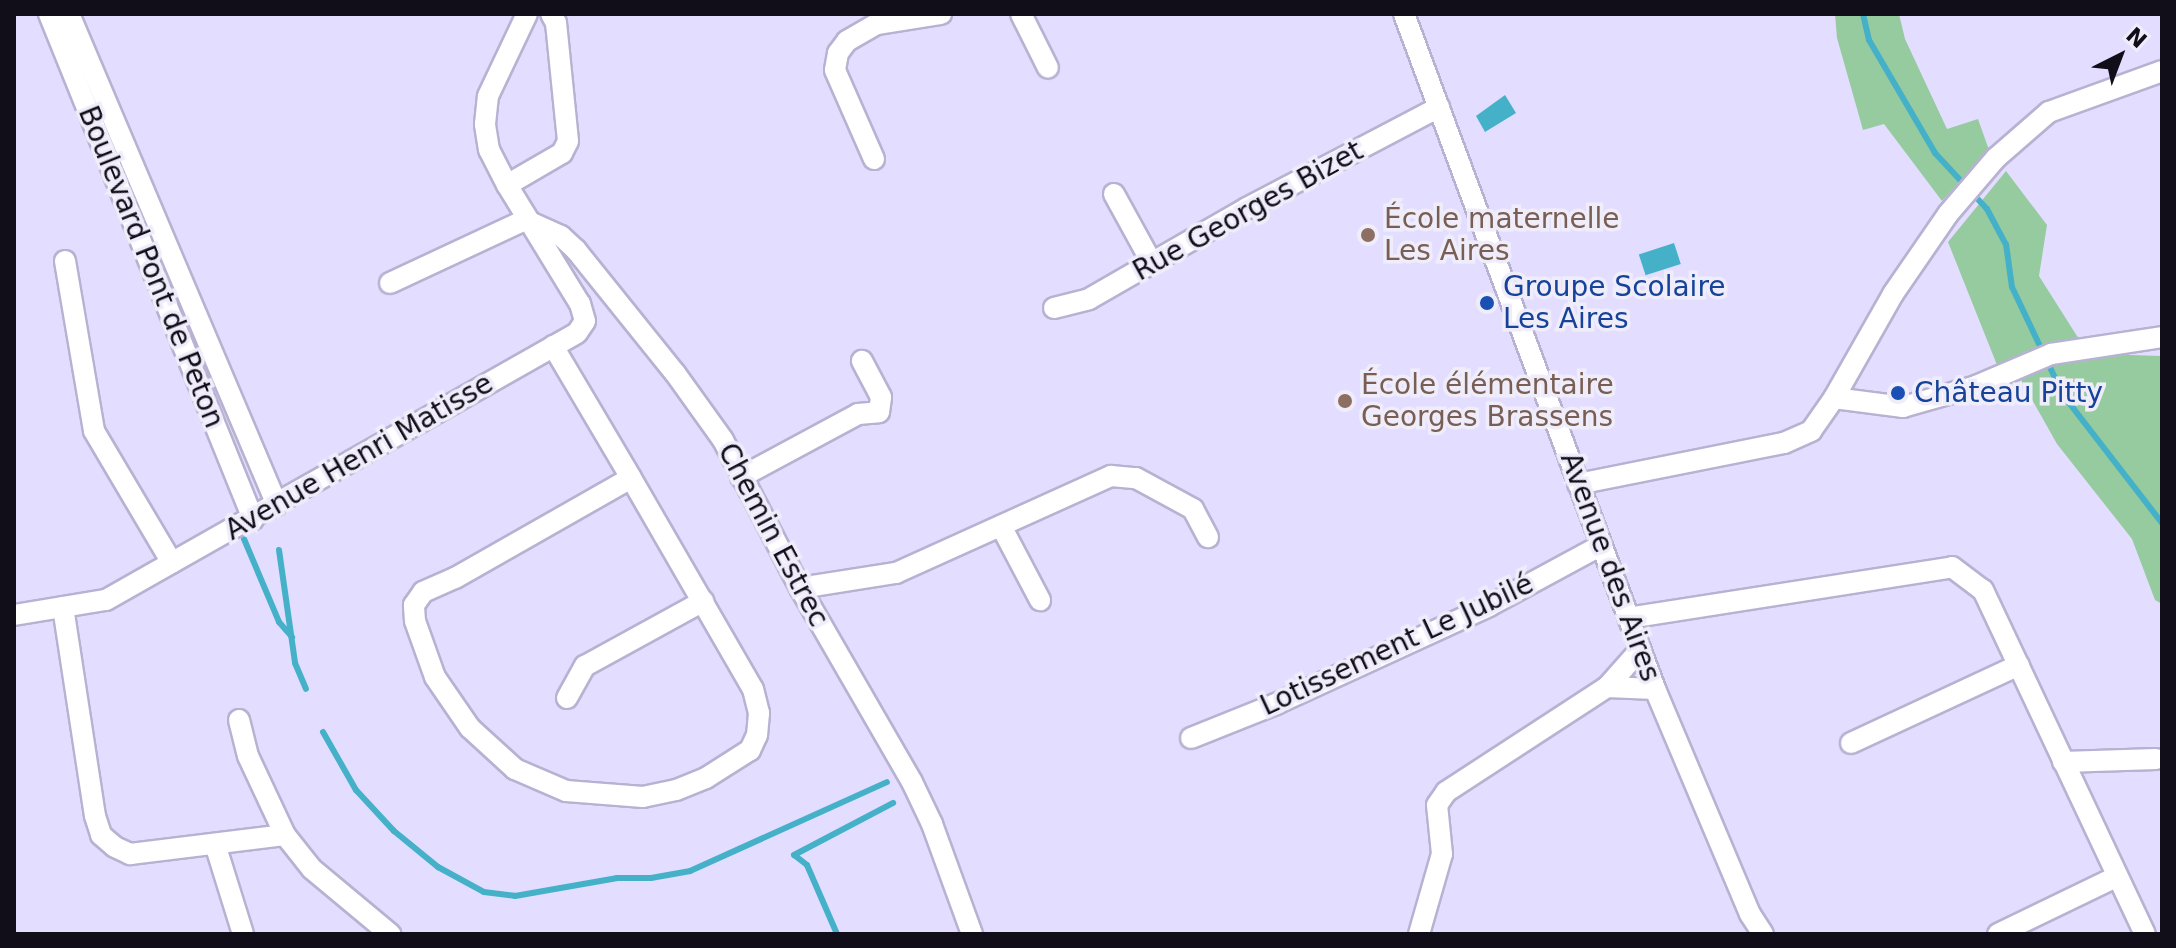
<!DOCTYPE html>
<html>
<head>
<meta charset="utf-8">
<style>
	body { margin:0 }
	#map { position:relative; width:2176px; height:948px; overflow:hidden; background:#e3ddff; font-family:"DejaVu Sans",sans-serif }
	div>[style] { position:absolute }
	[style*='--x'] { left:calc(var(--x)*1px); top:calc(var(--y)*1px); width:calc(var(--w)*1px); rotate:calc(var(--a)*1deg) }
	.green>* { inset:0; background:#96cba0 }
	.water>* { inset:0; background:#45b1c9; transform-origin:0 0 }
	.stream>* { height:6px; margin:-3px; padding:0 3px; transform-origin:3px; border-radius:3px; background:#45b1c9 }
	.roads { filter:drop-shadow(2px 0 #b8b2d2) drop-shadow(-2px 0 #b8b2d2) drop-shadow(0 2px #b8b2d2) drop-shadow(0 -2px #b8b2d2) }
	.minor>* { height:20px; margin:-10px; padding:0 10px; transform-origin:10px; border-radius:10px; background:#fff }
	.dots>* { width:22px; height:22px; translate:-50% -50%; box-sizing:border-box; border:4px solid #f0edfb; border-radius:50% }
	span { translate:-50% -50%; white-space:nowrap; text-align:center; line-height:1.15; -webkit-text-stroke:7px #f0edfb; paint-order:stroke }
	.street-label { font-size:28px; color:#110e19 }
	.education-label { font-size:28px; color:#785e54 }
	.left { translate:0 -50%; text-align:left }
	.transit-label { font-size:28px; color:#164399 }
	.frame { position:absolute; inset:0; border:16px solid #110e19; pointer-events:none }
	.north { position:absolute; left:2080px; top:16px; width:80px; height:80px; -webkit-text-stroke:6px #f0edfb; paint-order:stroke; rotate:42deg; font-size:22px; font-weight:700; line-height:32px; text-align:center; color:#110e19 }
	.north::after { content:''; display:block; margin:auto; width:28px; height:36px; background:#110e19; clip-path:polygon(50% 0,100% 100%,50% 72%,0 100%) }
</style>
</head>
<body>
<div id="map">
	<div class="green">
		<i style="clip-path:polygon(1835px 14px,1899px 14px,1905px 39px,1947px 129px,1978px 119px,1989px 150px,1942px 201px,1884px 124px,1863px 130px,1837px 38px)"></i>
		<i style="clip-path:polygon(2006px 171px,2047px 225px,2039px 276px,2077px 336px,2100px 354px,2162px 356px,2162px 604px,2155px 600px,2132px 539px,2057px 444px,2020px 378px,1997px 365px,1948px 242px)"></i>
	</div>
	<div class="water">
		<i style="clip-path:polygon(1505px 95px,1516px 113px,1485px 132px,1476px 116px)"></i>
		<i style="left:1674px;top:243px;width:22px;height:37px;rotate:72deg"></i>
	</div>
	<div class="stream">
		<i style="--x:1863;--y:14;--w:27;--a:77"></i>
		<i style="--x:1869;--y:40;--w:131;--a:59.7"></i>
		<i style="--x:1935;--y:153;--w:76;--a:47.1"></i>
		<i style="--x:1987;--y:209;--w:40;--a:62"></i>
		<i style="--x:2006;--y:244;--w:43;--a:82.1"></i>
		<i style="--x:2012;--y:287;--w:119;--a:64.7"></i>
		<i style="--x:2063;--y:395;--w:162;--a:52.3"></i>
		<i style="--x:244;--y:539;--w:90;--a:67.1"></i>
		<i style="--x:279;--y:622;--w:20;--a:49"></i>
		<i style="--x:279;--y:550;--w:114;--a:81.9"></i>
		<i style="--x:295;--y:663;--w:28;--a:67"></i>
		<i style="--x:323;--y:732;--w:67;--a:60.4"></i>
		<i style="--x:356;--y:790;--w:56;--a:47.2"></i>
		<i style="--x:394;--y:831;--w:57;--a:39.3"></i>
		<i style="--x:438;--y:867;--w:52;--a:28.5"></i>
		<i style="--x:484;--y:892;--w:31;--a:7"></i>
		<i style="--x:515;--y:896;--w:104;--a:-10"></i>
		<i style="--x:617;--y:878;--w:34;--a:0"></i>
		<i style="--x:651;--y:878;--w:40;--a:-10"></i>
		<i style="--x:690;--y:871;--w:216;--a:-24.3"></i>
		<i style="--x:837;--y:934;--w:75;--a:-113.5"></i>
		<i style="--x:807;--y:865;--w:16;--a:-142"></i>
		<i style="--x:794;--y:855;--w:112;--a:-27.7"></i>
	</div>
	<div class="roads">
		<div class="minor">
			<i style="--x:49;--y:14;--w:545;--a:68"></i>
			<i style="--x:69;--y:14;--w:533;--a:67.04"></i>
			<i style="--x:1021;--y:14;--w:60;--a:63.4"></i>
			<i style="--x:1404;--y:14;--w:720;--a:69.6"></i>
			<i style="--x:1655;--y:689;--w:244;--a:67.1"></i>
			<i style="--x:1750;--y:914;--w:24;--a:57"></i>
			<i style="--x:874;--y:159;--w:97;--a:-113.7"></i>
			<i style="--x:835;--y:70;--w:17;--a:-80"></i>
			<i style="--x:838;--y:53;--w:15;--a:-53"></i>
			<i style="--x:847;--y:41;--w:34;--a:-30"></i>
			<i style="--x:877;--y:24;--w:65;--a:-8.9"></i>
			<i style="--x:507;--y:185;--w:64;--a:-30.2"></i>
			<i style="--x:562;--y:153;--w:13;--a:-63"></i>
			<i style="--x:568;--y:141;--w:119;--a:-95.8"></i>
			<i style="--x:556;--y:23;--w:10;--a:-119"></i>
			<i style="--x:1114;--y:194;--w:79;--a:61.2"></i>
			<i style="--x:525;--y:220;--w:39;--a:24"></i>
			<i style="--x:561;--y:236;--w:21;--a:43"></i>
			<i style="--x:576;--y:250;--w:158;--a:51.2"></i>
			<i style="--x:675;--y:373;--w:82;--a:54.4"></i>
			<i style="--x:723;--y:440;--w:167;--a:62.5"></i>
			<i style="--x:800;--y:588;--w:224;--a:60"></i>
			<i style="--x:912;--y:782;--w:47;--a:64.5"></i>
			<i style="--x:932;--y:824;--w:117;--a:70"></i>
			<i style="--x:65;--y:261;--w:172;--a:80.3"></i>
			<i style="--x:94;--y:431;--w:153;--a:59.4"></i>
			<i style="--x:390;--y:283;--w:149;--a:-25"></i>
			<i style="--x:1054;--y:308;--w:36;--a:-14"></i>
			<i style="--x:1089;--y:299;--w:182;--a:-29.9"></i>
			<i style="--x:1247;--y:208;--w:217;--a:-27.7"></i>
			<i style="--x:553;--y:346;--w:153;--a:59.4"></i>
			<i style="--x:631;--y:478;--w:244;--a:60"></i>
			<i style="--x:753;--y:689;--w:25;--a:76"></i>
			<i style="--x:759;--y:713;--w:22;--a:95"></i>
			<i style="--x:757;--y:735;--w:17;--a:115"></i>
			<i style="--x:750;--y:750;--w:52;--a:147.5"></i>
			<i style="--x:706;--y:778;--w:32;--a:158"></i>
			<i style="--x:676;--y:790;--w:34;--a:168"></i>
			<i style="--x:643;--y:797;--w:77;--a:-175.5"></i>
			<i style="--x:566;--y:791;--w:56;--a:-156.7"></i>
			<i style="--x:515;--y:769;--w:61;--a:-137.7"></i>
			<i style="--x:470;--y:728;--w:62;--a:-124.5"></i>
			<i style="--x:435;--y:677;--w:59;--a:-109.7"></i>
			<i style="--x:415;--y:621;--w:16;--a:-94"></i>
			<i style="--x:414;--y:605;--w:16;--a:-55"></i>
			<i style="--x:423;--y:592;--w:35;--a:-24"></i>
			<i style="--x:455;--y:578;--w:202;--a:-29.6"></i>
			<i style="--x:1834;--y:398;--w:70;--a:7.4"></i>
			<i style="--x:1903;--y:407;--w:76;--a:-16"></i>
			<i style="--x:1976;--y:386;--w:82;--a:-23.1"></i>
			<i style="--x:2051;--y:354;--w:112;--a:-8.7"></i>
			<i style="--x:741;--y:477;--w:133;--a:-28.3"></i>
			<i style="--x:858;--y:414;--w:21;--a:-5"></i>
			<i style="--x:879;--y:412;--w:15;--a:-82"></i>
			<i style="--x:881;--y:397;--w:41;--a:-117.8"></i>
			<i style="--x:1578;--y:484;--w:210;--a:-11.3"></i>
			<i style="--x:1784;--y:443;--w:30;--a:-24"></i>
			<i style="--x:1811;--y:431;--w:40;--a:-55.1"></i>
			<i style="--x:1834;--y:398;--w:120;--a:-60.4"></i>
			<i style="--x:1893;--y:294;--w:97;--a:-55.5"></i>
			<i style="--x:1948;--y:214;--w:74;--a:-49.4"></i>
			<i style="--x:1996;--y:158;--w:70;--a:-41"></i>
			<i style="--x:2049;--y:112;--w:120;--a:-19.9"></i>
			<i style="--x:1001;--y:526;--w:84;--a:62.2"></i>
			<i style="--x:800;--y:588;--w:97;--a:-8.9"></i>
			<i style="--x:896;--y:573;--w:236;--a:-24.3"></i>
			<i style="--x:1111;--y:476;--w:25;--a:5"></i>
			<i style="--x:1136;--y:478;--w:65;--a:28.5"></i>
			<i style="--x:1193;--y:509;--w:32;--a:62"></i>
			<i style="--x:63;--y:607;--w:211;--a:81.3"></i>
			<i style="--x:95;--y:816;--w:20;--a:72"></i>
			<i style="--x:101;--y:835;--w:18;--a:41"></i>
			<i style="--x:115;--y:847;--w:17;--a:25"></i>
			<i style="--x:130;--y:854;--w:156;--a:-7"></i>
			<i style="--x:14;--y:615;--w:93;--a:-9.3"></i>
			<i style="--x:106;--y:600;--w:541;--a:-29.55"></i>
			<i style="--x:577;--y:333;--w:14;--a:-56"></i>
			<i style="--x:585;--y:321;--w:18;--a:-106"></i>
			<i style="--x:580;--y:304;--w:140;--a:-121.5"></i>
			<i style="--x:507;--y:185;--w:39;--a:-117"></i>
			<i style="--x:489;--y:150;--w:26;--a:-99"></i>
			<i style="--x:485;--y:124;--w:28;--a:-84"></i>
			<i style="--x:488;--y:96;--w:91;--a:-64.6"></i>
			<i style="--x:1628;--y:618;--w:328;--a:-8.9"></i>
			<i style="--x:1952;--y:567;--w:39;--a:37"></i>
			<i style="--x:1983;--y:590;--w:380;--a:64.8"></i>
			<i style="--x:1640;--y:650;--w:50;--a:131.7"></i>
			<i style="--x:1607;--y:687;--w:48;--a:2.4"></i>
			<i style="--x:567;--y:698;--w:37;--a:-61"></i>
			<i style="--x:585;--y:666;--w:135;--a:-28.8"></i>
			<i style="--x:239;--y:720;--w:37;--a:76"></i>
			<i style="--x:248;--y:756;--w:87;--a:64.9"></i>
			<i style="--x:285;--y:835;--w:43;--a:51.5"></i>
			<i style="--x:312;--y:869;--w:102;--a:39.8"></i>
			<i style="--x:1191;--y:738;--w:92;--a:-21.8"></i>
			<i style="--x:1276;--y:704;--w:234;--a:-24.7"></i>
			<i style="--x:1489;--y:606;--w:126;--a:-28.4"></i>
			<i style="--x:1851;--y:743;--w:185;--a:-24.9"></i>
			<i style="--x:2063;--y:762;--w:93;--a:-1.8"></i>
			<i style="--x:215;--y:844;--w:94;--a:72.7"></i>
			<i style="--x:1419;--y:934;--w:83;--a:-74"></i>
			<i style="--x:1442;--y:854;--w:49;--a:-95.8"></i>
			<i style="--x:1437;--y:805;--w:16;--a:-55"></i>
			<i style="--x:1446;--y:792;--w:192;--a:-33.1"></i>
			<i style="--x:1998;--y:934;--w:131;--a:-25.8"></i>
		</div>
	</div>
	<div class="dots">
		<i style="left:1368px;top:235px;background:#8d6e63"></i>
		<i style="left:1487px;top:303px;background:#1a4fb4"></i>
		<i style="left:1898px;top:393px;background:#1a4fb4"></i>
		<i style="left:1345px;top:401px;background:#8d6e63"></i>
	</div>
	<div class="street-label">
		<span style="left:1248px;top:211px;rotate:-29deg">Rue Georges Bizet</span>
		<span style="left:151px;top:267px;rotate:68deg">Boulevard Pont de Peton</span>
		<span style="left:359px;top:457px;rotate:-30deg">Avenue Henri Matisse</span>
		<span style="left:773px;top:535px;rotate:62deg">Chemin Estrec</span>
		<span style="left:1610px;top:567px;rotate:70deg">Avenue des Aires</span>
		<span style="left:1397px;top:645px;rotate:-25deg">Lotissement Le Jubilé</span>
	</div>
	<div class="education-label">
		<span class="left" style="left:1384px;top:235px">École maternelle<br>Les Aires</span>
		<span class="left" style="left:1361px;top:401px">École élémentaire<br>Georges Brassens</span>
	</div>
	<div class="transit-label">
		<span class="left" style="left:1503px;top:303px">Groupe Scolaire<br>Les Aires</span>
		<span class="left" style="left:1914px;top:393px">Château Pitty</span>
	</div>
	<div class="frame"></div>
	<div class="north">N</div>
</div>
</body>
</html>
